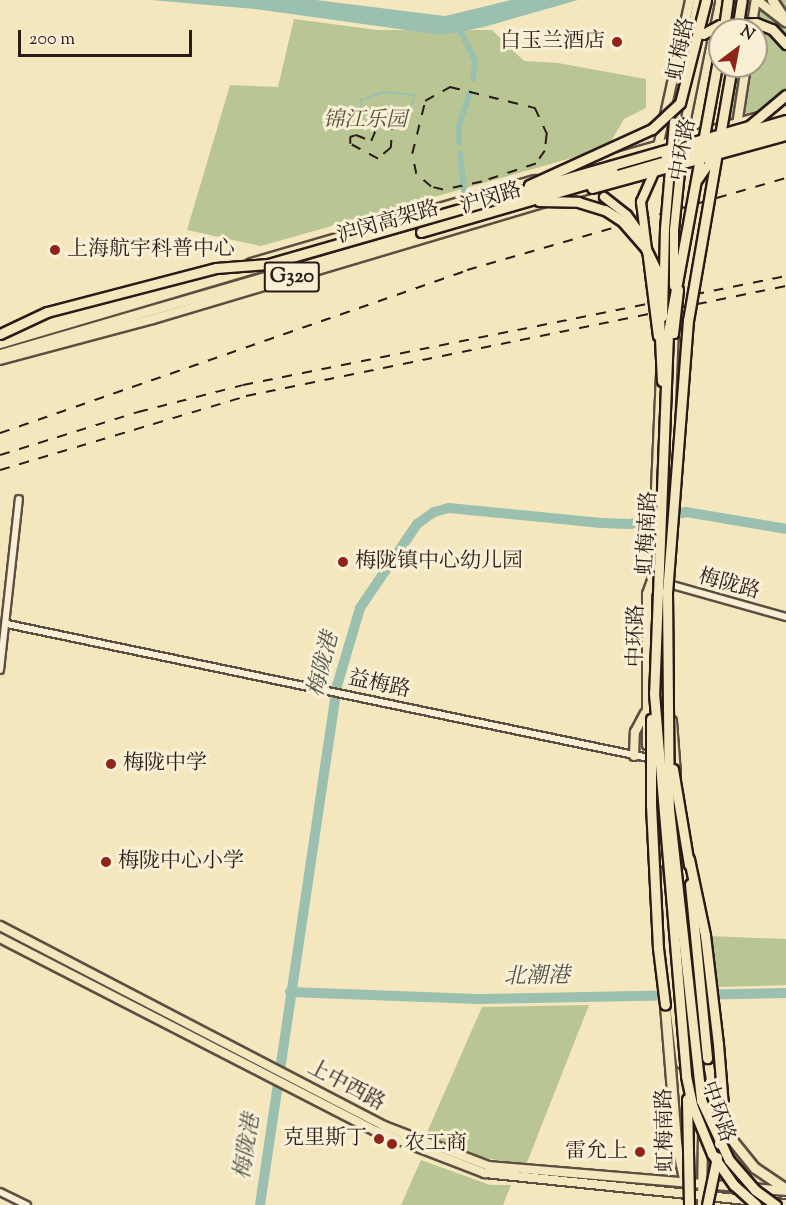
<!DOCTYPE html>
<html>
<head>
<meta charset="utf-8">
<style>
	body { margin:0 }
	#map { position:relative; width:786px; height:1205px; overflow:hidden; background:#f4e7be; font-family:"Sorts Mill Goudy","Noto Serif SC",serif }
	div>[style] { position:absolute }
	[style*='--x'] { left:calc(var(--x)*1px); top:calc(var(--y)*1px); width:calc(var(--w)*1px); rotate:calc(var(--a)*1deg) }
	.green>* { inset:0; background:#b9c693 }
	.water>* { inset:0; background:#9cc0af }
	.stream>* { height:1.5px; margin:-0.75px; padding:0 0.75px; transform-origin:0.75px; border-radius:0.75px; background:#9cc0af }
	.canal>* { height:6px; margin:-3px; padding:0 3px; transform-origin:3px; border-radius:3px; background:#9cc0af }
	.river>* { height:10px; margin:-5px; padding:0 5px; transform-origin:5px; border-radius:5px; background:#9cc0af }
	.roads { filter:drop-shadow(2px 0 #5c4e40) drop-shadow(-2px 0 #5c4e40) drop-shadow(0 2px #5c4e40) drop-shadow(0 -2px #5c4e40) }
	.minor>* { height:6px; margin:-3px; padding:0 3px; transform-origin:3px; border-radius:3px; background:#f8efd5 }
	.major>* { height:8px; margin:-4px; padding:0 4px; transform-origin:4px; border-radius:4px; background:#f4e7be }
	.highway>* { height:9px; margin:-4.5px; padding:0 4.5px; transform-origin:4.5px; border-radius:4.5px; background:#f4e7be }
	.rail>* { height:1.5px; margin-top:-0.75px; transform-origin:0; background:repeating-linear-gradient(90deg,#291b16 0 10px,transparent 0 20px) }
	.bridges { filter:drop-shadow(2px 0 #291b16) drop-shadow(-2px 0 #291b16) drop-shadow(0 2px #291b16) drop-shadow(0 -2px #291b16) }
	.major-bridge>* { height:8px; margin:-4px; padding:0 4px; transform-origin:4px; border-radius:4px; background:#f4e7be }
	.highway-bridge>* { height:9px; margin:-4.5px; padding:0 4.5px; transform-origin:4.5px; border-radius:4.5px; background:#f4e7be }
	.dots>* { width:16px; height:16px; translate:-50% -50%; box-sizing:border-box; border:3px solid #f8efd5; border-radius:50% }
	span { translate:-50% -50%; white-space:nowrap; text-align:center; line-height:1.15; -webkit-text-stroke:6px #f8efd5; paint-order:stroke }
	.shield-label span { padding:2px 4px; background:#f8efd5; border:2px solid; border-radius:4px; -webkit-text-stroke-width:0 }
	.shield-label { font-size:20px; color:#291b16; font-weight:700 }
	.poi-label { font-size:21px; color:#291b16 }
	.right { translate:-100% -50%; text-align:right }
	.left { translate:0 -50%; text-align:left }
	.street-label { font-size:21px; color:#291b16 }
	.park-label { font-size:21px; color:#544e3c; font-style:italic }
	.water-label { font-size:22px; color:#51554c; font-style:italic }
	.north { position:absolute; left:708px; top:18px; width:60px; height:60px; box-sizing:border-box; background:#f8efd5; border:2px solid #a59a89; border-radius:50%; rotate:32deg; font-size:16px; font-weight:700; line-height:24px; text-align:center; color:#291b16 }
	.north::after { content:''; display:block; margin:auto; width:21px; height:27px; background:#8f2418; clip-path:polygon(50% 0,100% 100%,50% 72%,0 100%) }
	.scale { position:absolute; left:18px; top:30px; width:174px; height:27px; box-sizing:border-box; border:3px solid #291b16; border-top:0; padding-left:8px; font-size:18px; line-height:21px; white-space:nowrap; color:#291b16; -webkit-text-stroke:4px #f8efd5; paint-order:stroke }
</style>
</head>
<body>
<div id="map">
	<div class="green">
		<i style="clip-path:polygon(751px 0,786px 0,786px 101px,729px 119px,739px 66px,756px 66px,756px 30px,746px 30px)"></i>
		<i style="clip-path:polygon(294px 19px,377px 30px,492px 30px,524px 61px,558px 63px,646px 79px,646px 108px,624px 119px,607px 148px,261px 246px,187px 230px,230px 85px,278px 87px)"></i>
		<i style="clip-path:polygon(708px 936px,786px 939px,786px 985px,716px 987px)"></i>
		<i style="clip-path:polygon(589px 1005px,526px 1165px,474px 1156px,425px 1137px,482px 1007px)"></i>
		<i style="clip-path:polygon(421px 1160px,490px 1185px,511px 1185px,503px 1205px,401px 1205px)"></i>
	</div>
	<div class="water">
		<i style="clip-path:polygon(151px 0,316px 0,445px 16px,511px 0,578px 0,484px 27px,442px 35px,255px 9px)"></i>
	</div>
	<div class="stream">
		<i style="--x:384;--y:92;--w:31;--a:6"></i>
		<i style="--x:415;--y:95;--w:23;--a:105"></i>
		<i style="--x:409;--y:117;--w:48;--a:-178.8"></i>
		<i style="--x:361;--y:116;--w:16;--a:-90"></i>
		<i style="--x:361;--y:100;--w:24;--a:-19"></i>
	</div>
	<div class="canal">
		<i style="--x:458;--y:27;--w:38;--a:63"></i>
		<i style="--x:475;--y:61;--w:18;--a:96"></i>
		<i style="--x:459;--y:143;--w:17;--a:-90"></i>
		<i style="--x:459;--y:126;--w:35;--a:-72"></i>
		<i style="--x:460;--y:153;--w:38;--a:84"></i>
	</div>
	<div class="river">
		<i style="--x:290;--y:992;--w:188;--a:2.1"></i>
		<i style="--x:478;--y:999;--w:308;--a:-1.1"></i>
		<i style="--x:260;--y:1205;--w:525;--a:-81.56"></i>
		<i style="--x:337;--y:686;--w:81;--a:-73.6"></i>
		<i style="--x:360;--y:608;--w:102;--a:-55.8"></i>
		<i style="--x:417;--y:524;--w:21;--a:-35"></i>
		<i style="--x:434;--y:512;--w:16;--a:-15"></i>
		<i style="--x:449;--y:508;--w:153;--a:5.6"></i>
		<i style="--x:601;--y:523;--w:29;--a:2"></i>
		<i style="--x:630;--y:524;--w:57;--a:-12.1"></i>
		<i style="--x:686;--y:512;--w:101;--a:9.6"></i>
	</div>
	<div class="roads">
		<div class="minor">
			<i style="--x:665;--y:583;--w:126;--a:15.7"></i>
			<i style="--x:7;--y:624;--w:660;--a:11.8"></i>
			<i style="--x:0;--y:670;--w:172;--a:-83.7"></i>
			<i style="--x:0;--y:1192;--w:30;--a:26"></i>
		</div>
		<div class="major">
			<i style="--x:757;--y:0;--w:36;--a:38"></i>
			<i style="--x:751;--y:30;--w:30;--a:-81"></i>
			<i style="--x:685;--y:67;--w:68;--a:-79"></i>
			<i style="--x:685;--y:124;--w:126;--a:-78.6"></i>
			<i style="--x:737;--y:125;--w:60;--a:-81.3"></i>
			<i style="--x:653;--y:170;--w:174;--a:-77.7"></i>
			<i style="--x:565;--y:172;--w:230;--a:-15.9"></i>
			<i style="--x:444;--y:212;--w:12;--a:20"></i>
			<i style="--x:455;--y:216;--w:46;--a:-16.5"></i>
			<i style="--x:251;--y:263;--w:296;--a:-16.3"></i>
			<i style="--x:6;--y:334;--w:233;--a:-16.2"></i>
			<i style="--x:0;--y:360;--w:158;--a:-15"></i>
			<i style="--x:153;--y:319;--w:464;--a:-16.6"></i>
			<i style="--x:672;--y:721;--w:53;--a:85.7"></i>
			<i style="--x:647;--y:745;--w:151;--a:-90"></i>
			<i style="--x:647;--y:594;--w:15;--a:-70"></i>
			<i style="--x:652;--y:580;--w:205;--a:-87.5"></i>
			<i style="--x:664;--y:751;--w:100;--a:-91.7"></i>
			<i style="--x:661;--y:651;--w:317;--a:-87.7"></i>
			<i style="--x:634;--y:756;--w:24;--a:-88"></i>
			<i style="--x:635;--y:732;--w:21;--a:-62"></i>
			<i style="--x:653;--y:800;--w:21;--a:67"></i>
			<i style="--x:658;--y:871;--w:194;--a:83.2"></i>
			<i style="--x:682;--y:910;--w:16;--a:68"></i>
			<i style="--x:688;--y:925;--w:46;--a:86.3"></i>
			<i style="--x:0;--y:926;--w:433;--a:27.5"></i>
			<i style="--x:384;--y:1126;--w:112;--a:20.9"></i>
			<i style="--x:489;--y:1166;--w:298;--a:4.8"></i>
			<i style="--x:0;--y:938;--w:425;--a:27.2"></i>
			<i style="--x:378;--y:1132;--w:115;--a:21"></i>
			<i style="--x:485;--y:1173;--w:303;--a:5.9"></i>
			<i style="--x:702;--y:1205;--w:71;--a:-89.2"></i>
		</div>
		<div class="highway">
			<i style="--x:772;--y:0;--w:25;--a:56"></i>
			<i style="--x:749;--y:126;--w:38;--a:-15"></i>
			<i style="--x:0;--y:343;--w:268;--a:-16.5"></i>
			<i style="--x:0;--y:354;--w:438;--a:-16.2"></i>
			<i style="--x:665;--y:1005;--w:137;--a:85.4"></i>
			<i style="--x:676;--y:1142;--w:42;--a:77.6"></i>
			<i style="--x:707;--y:1058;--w:47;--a:78.9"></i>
			<i style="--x:716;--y:1104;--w:39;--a:66"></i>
			<i style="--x:732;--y:1140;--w:36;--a:51"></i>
			<i style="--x:755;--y:1168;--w:37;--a:34"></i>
			<i style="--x:703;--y:1122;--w:39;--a:-83"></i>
		</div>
	</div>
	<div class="rail">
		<i style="--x:450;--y:87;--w:88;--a:13.9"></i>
		<i style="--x:535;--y:108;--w:29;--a:65"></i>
		<i style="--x:547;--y:134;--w:17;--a:97"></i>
		<i style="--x:545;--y:151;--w:16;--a:125"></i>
		<i style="--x:536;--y:164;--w:57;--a:161.6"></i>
		<i style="--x:482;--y:182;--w:40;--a:168"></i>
		<i style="--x:443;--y:190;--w:12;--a:-166"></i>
		<i style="--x:431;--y:187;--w:20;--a:-139"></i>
		<i style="--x:416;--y:174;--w:20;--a:-101"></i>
		<i style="--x:412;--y:154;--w:55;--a:-76.2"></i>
		<i style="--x:425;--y:101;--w:29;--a:-29"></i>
		<i style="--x:387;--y:114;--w:8;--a:45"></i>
		<i style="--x:393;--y:120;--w:28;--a:94"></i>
		<i style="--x:391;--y:148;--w:17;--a:140"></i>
		<i style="--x:378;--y:159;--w:32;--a:-152"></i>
		<i style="--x:350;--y:144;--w:7;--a:-90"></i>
		<i style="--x:350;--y:137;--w:6;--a:-18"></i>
		<i style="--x:356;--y:135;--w:16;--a:22"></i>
		<i style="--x:371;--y:141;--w:26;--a:-67"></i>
		<i style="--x:381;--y:117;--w:7;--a:-27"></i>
		<i style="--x:0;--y:433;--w:495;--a:-19.2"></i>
		<i style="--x:467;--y:270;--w:332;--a:-16.1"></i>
		<i style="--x:0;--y:455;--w:145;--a:-17.3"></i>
		<i style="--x:138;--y:412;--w:108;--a:-14.4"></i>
		<i style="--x:243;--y:385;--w:554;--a:-11.35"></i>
		<i style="--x:0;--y:470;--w:257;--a:-16.7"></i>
		<i style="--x:246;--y:396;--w:551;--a:-11.51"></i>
	</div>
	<div class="bridges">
		<div class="major-bridge">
			<i style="--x:665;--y:155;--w:126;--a:-16.1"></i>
			<i style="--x:656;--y:168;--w:37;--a:114"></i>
			<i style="--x:641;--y:202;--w:135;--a:82.8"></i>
			<i style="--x:698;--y:180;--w:32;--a:-55"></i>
			<i style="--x:604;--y:197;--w:29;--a:38"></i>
			<i style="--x:627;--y:215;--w:27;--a:54"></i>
			<i style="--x:499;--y:203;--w:119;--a:-16.1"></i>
			<i style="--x:674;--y:286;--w:56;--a:-90"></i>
			<i style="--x:674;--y:230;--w:107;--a:-84.1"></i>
			<i style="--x:663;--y:317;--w:88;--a:-88.7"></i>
			<i style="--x:665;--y:229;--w:107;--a:-85.2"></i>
			<i style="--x:674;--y:334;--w:44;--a:-83.5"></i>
		</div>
		<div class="highway-bridge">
			<i style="--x:724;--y:27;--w:27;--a:-82"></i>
			<i style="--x:737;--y:30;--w:30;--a:-81"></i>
			<i style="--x:703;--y:34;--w:19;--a:-28"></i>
			<i style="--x:720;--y:25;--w:36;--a:-3"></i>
			<i style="--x:756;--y:23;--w:17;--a:21"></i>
			<i style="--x:772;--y:29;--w:21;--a:47"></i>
			<i style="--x:720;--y:49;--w:289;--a:100.4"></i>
			<i style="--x:668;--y:333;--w:360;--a:92.2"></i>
			<i style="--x:654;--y:693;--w:384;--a:85.2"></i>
			<i style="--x:686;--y:1076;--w:30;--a:78"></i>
			<i style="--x:692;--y:1105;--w:53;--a:67.8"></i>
			<i style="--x:712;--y:1154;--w:38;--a:55"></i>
			<i style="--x:734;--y:1185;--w:30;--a:42"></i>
			<i style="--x:732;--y:66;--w:258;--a:99.8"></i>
			<i style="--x:688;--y:320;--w:272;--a:94.4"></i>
			<i style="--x:667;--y:591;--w:218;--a:89.5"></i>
			<i style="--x:669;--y:809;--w:293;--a:83.7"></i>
			<i style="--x:701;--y:1100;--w:66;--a:65"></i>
			<i style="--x:729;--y:1160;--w:40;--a:49"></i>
			<i style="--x:755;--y:1190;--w:26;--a:36"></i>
			<i style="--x:529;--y:185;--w:135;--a:-24.5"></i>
			<i style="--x:652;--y:129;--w:38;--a:-43"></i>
			<i style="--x:680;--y:103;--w:106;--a:-75.8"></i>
			<i style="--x:592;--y:188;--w:201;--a:-15.3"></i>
			<i style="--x:539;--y:201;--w:39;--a:1"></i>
			<i style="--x:578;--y:202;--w:28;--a:17"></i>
			<i style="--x:605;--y:210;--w:20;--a:33"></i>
			<i style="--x:622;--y:221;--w:35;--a:49"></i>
			<i style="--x:645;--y:247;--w:28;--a:64"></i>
			<i style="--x:657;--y:272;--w:109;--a:87.4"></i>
			<i style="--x:421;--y:232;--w:380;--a:-16.2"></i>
			<i style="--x:0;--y:334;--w:52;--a:-25.1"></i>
			<i style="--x:47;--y:312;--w:175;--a:-14.6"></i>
			<i style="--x:216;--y:268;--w:52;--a:-4.4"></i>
			<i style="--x:268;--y:264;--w:500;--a:-16.01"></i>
			<i style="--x:749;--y:126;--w:48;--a:-40"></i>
			<i style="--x:651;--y:719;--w:86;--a:90"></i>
			<i style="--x:651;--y:805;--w:143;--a:87.2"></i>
			<i style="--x:658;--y:948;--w:57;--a:83"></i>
			<i style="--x:673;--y:769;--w:97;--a:80.5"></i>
			<i style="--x:689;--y:859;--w:78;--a:78.1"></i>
			<i style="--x:705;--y:935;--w:110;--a:83.2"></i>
			<i style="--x:718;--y:1044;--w:62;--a:85.4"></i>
			<i style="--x:723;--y:1106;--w:38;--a:96"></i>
			<i style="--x:690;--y:884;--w:175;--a:84.4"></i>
			<i style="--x:687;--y:1099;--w:106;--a:88.9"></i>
			<i style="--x:707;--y:1205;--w:49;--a:-78.2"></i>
		</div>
	</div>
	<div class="dots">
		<i style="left:617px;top:42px;background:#8f2418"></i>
		<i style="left:55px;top:250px;background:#8f2418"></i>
		<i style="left:343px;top:562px;background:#8f2418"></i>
		<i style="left:111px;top:764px;background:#8f2418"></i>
		<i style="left:106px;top:862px;background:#8f2418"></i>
		<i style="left:379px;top:1139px;background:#8f2418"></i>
		<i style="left:392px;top:1144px;background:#8f2418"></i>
		<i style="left:640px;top:1152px;background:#8f2418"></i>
	</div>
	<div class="shield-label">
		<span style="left:292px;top:277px">G320</span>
	</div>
	<div class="poi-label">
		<span class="right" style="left:605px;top:42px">白玉兰酒店</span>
		<span class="left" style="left:67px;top:250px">上海航宇科普中心</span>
		<span class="left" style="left:355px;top:562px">梅陇镇中心幼儿园</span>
		<span class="left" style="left:123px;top:764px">梅陇中学</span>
		<span class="left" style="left:118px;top:862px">梅陇中心小学</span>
		<span class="right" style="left:367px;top:1139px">克里斯丁</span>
		<span class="left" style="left:404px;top:1144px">农工商</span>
		<span class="right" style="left:628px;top:1152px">雷允上</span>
	</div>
	<div class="street-label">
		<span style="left:682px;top:49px;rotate:-79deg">虹梅路</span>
		<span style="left:684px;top:150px;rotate:-80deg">中环路</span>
		<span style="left:491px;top:199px;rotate:-17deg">沪闵路</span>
		<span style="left:388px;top:223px;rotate:-16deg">沪闵高架路</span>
		<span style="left:648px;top:533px;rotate:-87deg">虹梅南路</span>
		<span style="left:729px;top:585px;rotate:15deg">梅陇路</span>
		<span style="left:637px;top:636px;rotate:-89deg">中环路</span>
		<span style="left:379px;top:685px;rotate:12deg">益梅路</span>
		<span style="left:346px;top:1086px;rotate:28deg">上中西路</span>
		<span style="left:717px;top:1112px;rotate:71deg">中环路</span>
		<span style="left:666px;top:1130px;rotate:-91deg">虹梅南路</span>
	</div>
	<div class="park-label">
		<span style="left:365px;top:121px">锦江乐园</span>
	</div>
	<div class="water-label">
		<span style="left:325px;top:665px;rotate:-76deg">梅陇港</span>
		<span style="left:537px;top:978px;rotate:-1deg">北潮港</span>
		<span style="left:249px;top:1147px;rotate:-81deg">梅陇港</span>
	</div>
	<div class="north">N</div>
	<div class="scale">200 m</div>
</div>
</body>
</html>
